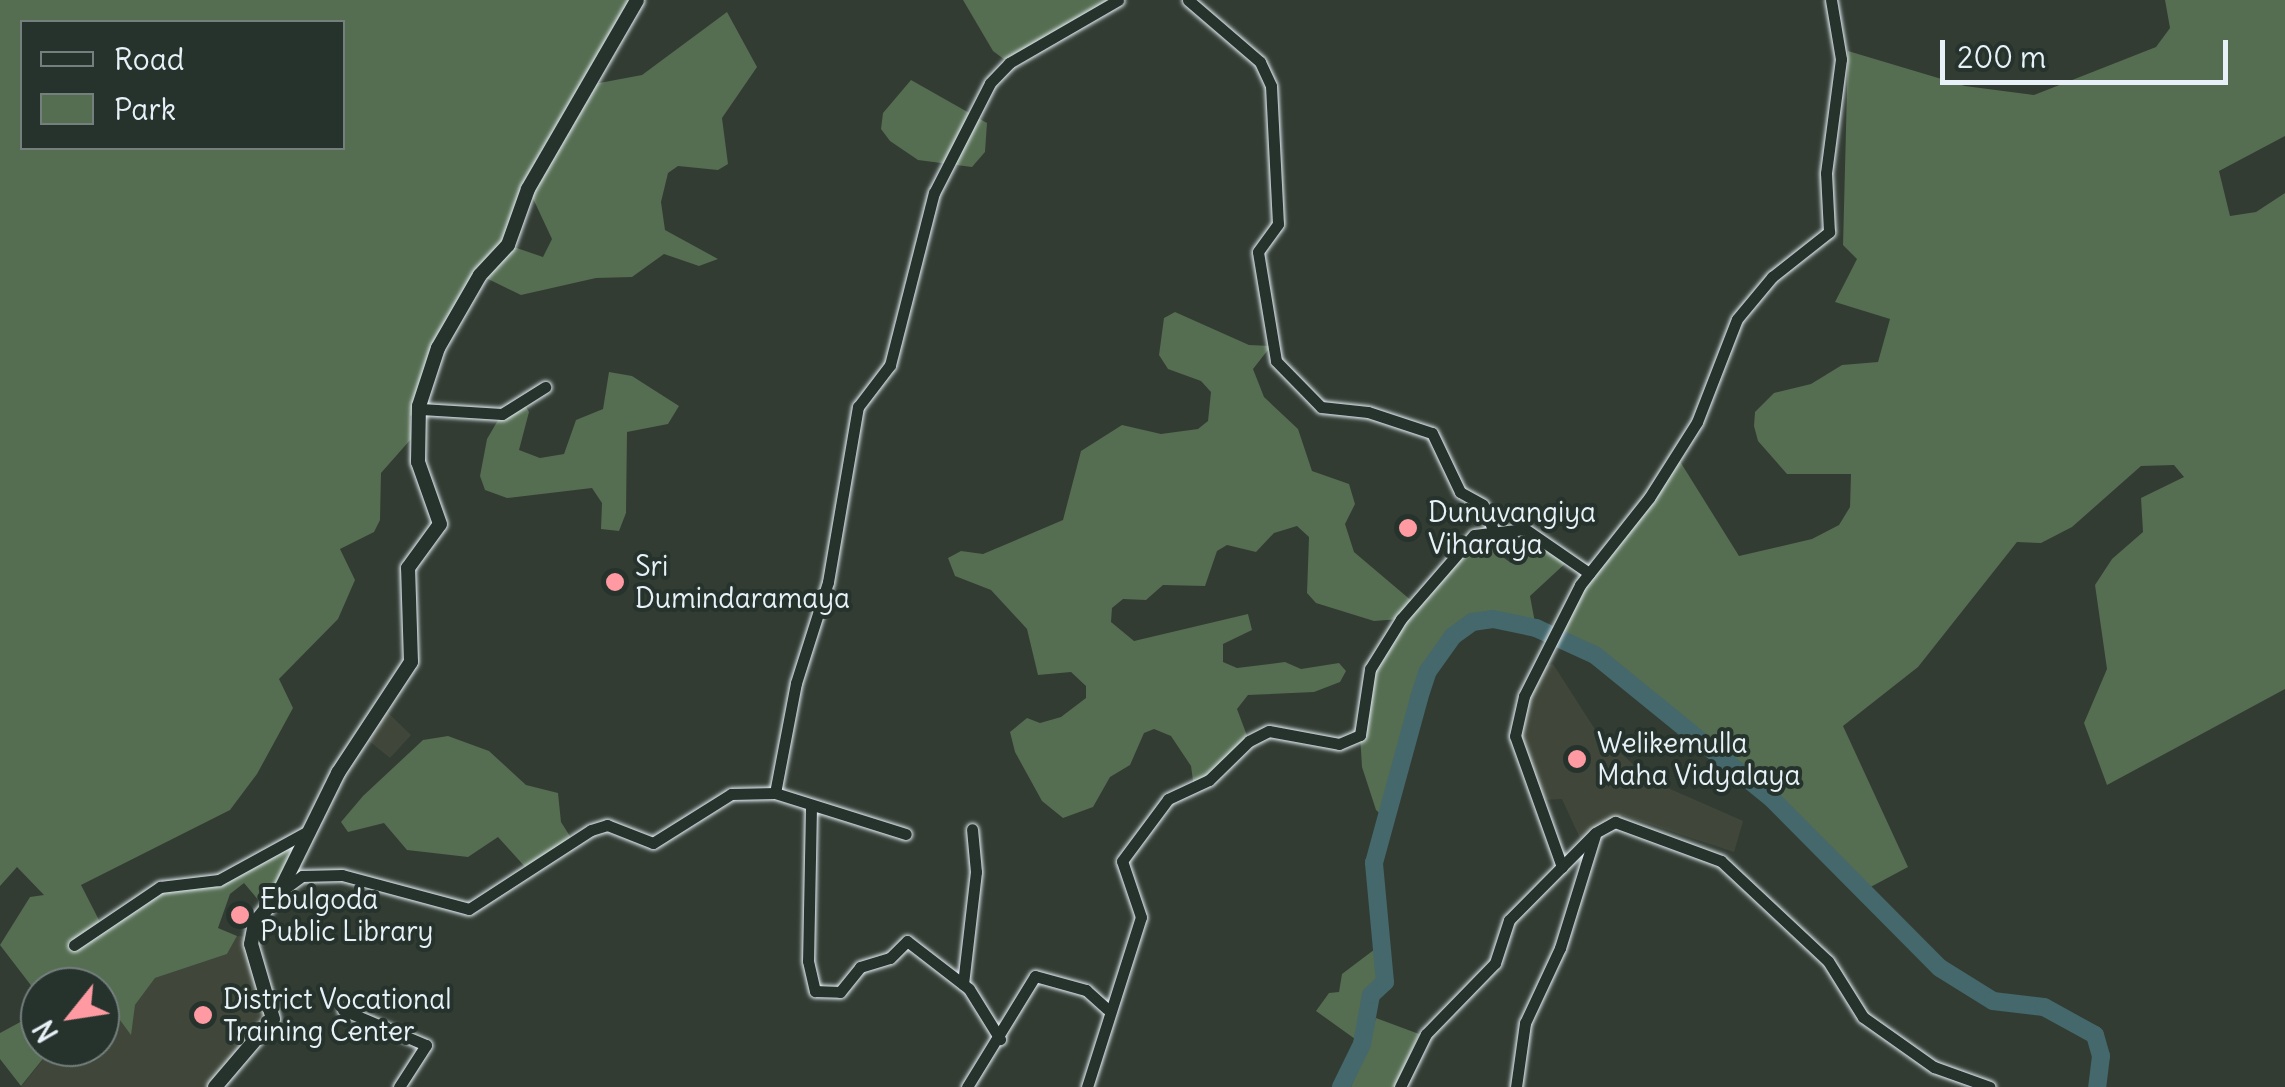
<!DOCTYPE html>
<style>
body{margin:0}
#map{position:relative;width:2285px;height:1087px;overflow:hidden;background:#323c33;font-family:Delius,sans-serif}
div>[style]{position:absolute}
.built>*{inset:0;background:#40473a}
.green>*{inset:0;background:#556d51}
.river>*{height:18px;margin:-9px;padding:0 9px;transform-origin:9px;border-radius:9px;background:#44686b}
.roads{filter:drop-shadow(0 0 2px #e8f1f8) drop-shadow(0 0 2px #e8f1f8)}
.minor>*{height:11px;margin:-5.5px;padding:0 5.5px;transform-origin:5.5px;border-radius:5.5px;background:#26332d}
.major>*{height:14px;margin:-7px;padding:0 7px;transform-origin:7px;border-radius:7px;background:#26332d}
.dots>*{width:28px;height:28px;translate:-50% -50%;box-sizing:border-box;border:5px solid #26332d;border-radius:50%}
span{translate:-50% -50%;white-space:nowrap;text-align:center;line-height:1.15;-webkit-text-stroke:8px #26332d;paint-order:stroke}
.poi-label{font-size:28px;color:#e8f1f8}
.left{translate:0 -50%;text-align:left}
.legend{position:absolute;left:20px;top:20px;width:325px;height:130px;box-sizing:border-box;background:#26332d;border:2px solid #747f7e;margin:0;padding:12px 18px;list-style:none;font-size:30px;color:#e8f1f8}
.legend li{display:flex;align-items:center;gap:20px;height:50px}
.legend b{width:50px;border:2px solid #747f7e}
.north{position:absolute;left:20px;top:967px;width:100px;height:100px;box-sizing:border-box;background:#26332d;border:2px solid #747f7e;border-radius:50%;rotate:240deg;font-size:28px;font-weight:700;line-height:40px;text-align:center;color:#e8f1f8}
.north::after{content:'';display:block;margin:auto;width:35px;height:45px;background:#ff9aa2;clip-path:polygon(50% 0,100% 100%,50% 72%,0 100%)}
.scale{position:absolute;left:1940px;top:40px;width:288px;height:45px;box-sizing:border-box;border:5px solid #e8f1f8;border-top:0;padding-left:12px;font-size:30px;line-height:35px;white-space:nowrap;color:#e8f1f8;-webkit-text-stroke:8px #26332d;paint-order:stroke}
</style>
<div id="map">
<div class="built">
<i style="clip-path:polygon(1553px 664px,1596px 731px,1652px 781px,1743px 821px,1734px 852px,1622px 815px,1581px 840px,1562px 799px,1541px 800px,1519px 730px,1540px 667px)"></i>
<i style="clip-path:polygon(384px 709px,411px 735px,390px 758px,363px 736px)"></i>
<i style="clip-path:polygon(237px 936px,251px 937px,273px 1010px,215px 1087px,21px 1087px,42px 1061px,42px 1047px,100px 1047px,100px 991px,108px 1009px,135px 1005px,155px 978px,227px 954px)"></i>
</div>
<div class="green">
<i style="clip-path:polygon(evenodd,0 0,637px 0,594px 84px,642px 75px,727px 12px,757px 67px,722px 118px,728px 164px,718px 170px,678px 166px,668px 173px,661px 202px,665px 230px,718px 259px,699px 266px,664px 254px,632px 277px,596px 278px,521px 295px,480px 275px,450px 320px,421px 409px,410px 416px,411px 439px,381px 473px,380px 520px,374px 532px,340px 549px,355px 580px,338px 619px,279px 679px,293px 708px,257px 774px,230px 810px,81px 885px,100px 922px,160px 887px,219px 880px,308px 831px,265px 908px,244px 883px,230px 894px,218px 928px,237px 936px,227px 954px,155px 978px,135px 1005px,131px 1035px,84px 971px,77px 968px,65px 987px,40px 987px,42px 1060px,21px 1086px,0 1059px,0 1033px,24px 1020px,34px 1006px,33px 988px,0 945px,30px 897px,44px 895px,17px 867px,0 886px,0 0,22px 22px,342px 22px,342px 148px,22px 148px,22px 22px,0 0,529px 190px,552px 239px,543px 257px,508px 245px,529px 190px)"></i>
<i style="clip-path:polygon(963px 0,1118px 0,1009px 63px,993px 51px)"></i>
<i style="clip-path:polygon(2165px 0,2285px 0,2285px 136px,2219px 171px,2230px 216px,2256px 212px,2285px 193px,2285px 689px,2107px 785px,2084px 723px,2107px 669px,2095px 585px,2112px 559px,2143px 532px,2141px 498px,2184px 477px,2174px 465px,2141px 466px,2072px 527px,2041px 543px,2017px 542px,1918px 667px,1843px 726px,1908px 867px,1863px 891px,1772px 799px,1596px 655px,1552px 635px,1676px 455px,1739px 556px,1812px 539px,1839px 525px,1850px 507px,1851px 474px,1787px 474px,1758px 441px,1754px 426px,1755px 412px,1774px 393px,1811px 384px,1842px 365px,1878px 362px,1890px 319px,1835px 302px,1857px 259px,1843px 245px,1848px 51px,1965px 86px,2034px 95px,2156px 47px,2170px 28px)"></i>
<i style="clip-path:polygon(911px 80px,987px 123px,985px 152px,972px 167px,918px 160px,890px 141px,881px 129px,883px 113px)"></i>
<i style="clip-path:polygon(1175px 312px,1249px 345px,1271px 346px,1253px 369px,1264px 397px,1298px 429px,1312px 471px,1349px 484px,1355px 504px,1345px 524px,1354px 552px,1413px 602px,1473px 535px,1511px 563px,1525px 529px,1570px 559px,1530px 596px,1536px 628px,1493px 619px,1472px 622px,1428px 671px,1386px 819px,1376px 810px,1362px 767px,1360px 735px,1370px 669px,1400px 619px,1374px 621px,1316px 603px,1307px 593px,1309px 537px,1297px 526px,1274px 533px,1256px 552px,1227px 545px,1217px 551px,1205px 586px,1163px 585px,1146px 600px,1123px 599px,1112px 608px,1111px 622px,1134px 641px,1248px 614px,1252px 630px,1223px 644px,1223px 662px,1237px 668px,1285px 662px,1301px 669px,1339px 663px,1346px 671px,1340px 682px,1314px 692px,1248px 695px,1237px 709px,1249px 741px,1194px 788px,1191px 766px,1171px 736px,1154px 729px,1144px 733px,1130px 765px,1110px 777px,1093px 807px,1063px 818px,1042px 801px,1015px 752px,1010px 732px,1027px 718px,1040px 723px,1061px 717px,1086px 698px,1086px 686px,1071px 672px,1038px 675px,1027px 629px,991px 590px,955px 576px,948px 558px,961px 551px,983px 554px,1063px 520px,1081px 451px,1122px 425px,1161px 434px,1198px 429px,1208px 421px,1211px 392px,1201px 381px,1168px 369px,1159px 355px,1164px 318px)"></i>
<i style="clip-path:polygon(609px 372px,632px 376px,679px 406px,668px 424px,627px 432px,626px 513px,619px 531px,601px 529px,602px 503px,592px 488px,507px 498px,485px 490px,480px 476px,487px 439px,508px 403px,523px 402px,529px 412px,519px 450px,540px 458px,564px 454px,576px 420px,603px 409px)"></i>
<i style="clip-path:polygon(448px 736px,489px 751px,526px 785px,558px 793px,561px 822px,573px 841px,526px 868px,498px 837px,468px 857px,407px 850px,384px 823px,348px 832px,341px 822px,363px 796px,423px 740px)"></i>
<i style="clip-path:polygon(1383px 943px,1385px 982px,1371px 995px,1362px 1044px,1316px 1011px,1329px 993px,1339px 992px,1342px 974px)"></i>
<i style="clip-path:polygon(1376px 1018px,1419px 1034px,1395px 1087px,1351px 1087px)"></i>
</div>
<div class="river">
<i style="left:1341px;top:1087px;width:48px;rotate:-64deg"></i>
<i style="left:1362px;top:1044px;width:50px;rotate:-79.6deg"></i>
<i style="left:1371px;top:995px;width:19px;rotate:-43deg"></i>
<i style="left:1385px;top:982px;width:120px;rotate:-95.3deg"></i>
<i style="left:1374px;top:863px;width:171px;rotate:-74.7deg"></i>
<i style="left:1419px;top:698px;width:28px;rotate:-72deg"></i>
<i style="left:1428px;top:671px;width:43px;rotate:-54.5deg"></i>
<i style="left:1453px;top:636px;width:24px;rotate:-36deg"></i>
<i style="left:1472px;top:622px;width:21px;rotate:-8deg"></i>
<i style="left:1493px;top:619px;width:44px;rotate:11.8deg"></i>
<i style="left:1536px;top:628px;width:65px;rotate:24.6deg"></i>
<i style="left:1595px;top:655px;width:228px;rotate:39.1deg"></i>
<i style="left:1772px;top:799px;width:238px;rotate:45.2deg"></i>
<i style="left:1940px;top:968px;width:62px;rotate:31.9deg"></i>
<i style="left:1993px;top:1001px;width:51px;rotate:6.7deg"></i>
<i style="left:2044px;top:1007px;width:58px;rotate:28.8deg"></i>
<i style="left:2095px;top:1035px;width:22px;rotate:74deg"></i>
<i style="left:2101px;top:1056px;width:31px;rotate:97deg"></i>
</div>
<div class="roads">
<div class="minor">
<i style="left:1188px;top:0;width:95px;rotate:40.7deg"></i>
<i style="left:1260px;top:62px;width:26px;rotate:65deg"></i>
<i style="left:1271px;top:86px;width:138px;rotate:87.1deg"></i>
<i style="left:1278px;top:224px;width:34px;rotate:126deg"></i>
<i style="left:1258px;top:252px;width:110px;rotate:80.6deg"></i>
<i style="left:1276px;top:361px;width:64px;rotate:45.6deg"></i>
<i style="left:1321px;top:407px;width:47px;rotate:6.1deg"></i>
<i style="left:1368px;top:412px;width:67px;rotate:18.2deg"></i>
<i style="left:1432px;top:433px;width:65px;rotate:64.6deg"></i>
<i style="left:1460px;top:492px;width:26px;rotate:29deg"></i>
<i style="left:1483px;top:505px;width:27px;rotate:68deg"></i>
<i style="left:421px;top:409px;width:81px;rotate:3.5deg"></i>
<i style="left:502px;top:414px;width:51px;rotate:-32.1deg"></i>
<i style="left:775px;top:793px;width:112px;rotate:-79.2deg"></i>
<i style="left:796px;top:683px;width:106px;rotate:-72.4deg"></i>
<i style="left:828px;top:582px;width:178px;rotate:-80.3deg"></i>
<i style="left:858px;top:407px;width:53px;rotate:-52.7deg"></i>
<i style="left:890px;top:365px;width:178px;rotate:-75.7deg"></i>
<i style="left:934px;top:193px;width:123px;rotate:-63deg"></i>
<i style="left:990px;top:83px;width:28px;rotate:-46deg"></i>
<i style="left:1009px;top:63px;width:126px;rotate:-30deg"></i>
<i style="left:811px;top:807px;width:154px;rotate:91.1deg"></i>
<i style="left:808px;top:961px;width:31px;rotate:77deg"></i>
<i style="left:815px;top:991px;width:25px;rotate:2deg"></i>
<i style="left:840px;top:992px;width:32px;rotate:-51deg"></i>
<i style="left:860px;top:967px;width:31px;rotate:-17deg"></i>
<i style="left:890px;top:958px;width:24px;rotate:-45deg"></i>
<i style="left:907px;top:941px;width:78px;rotate:37.7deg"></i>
<i style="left:969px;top:989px;width:59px;rotate:58.2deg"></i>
<i style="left:1562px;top:867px;width:139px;rotate:-109.7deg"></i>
<i style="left:1515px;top:736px;width:41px;rotate:-77.3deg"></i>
<i style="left:1524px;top:696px;width:124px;rotate:-63.2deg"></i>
<i style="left:1580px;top:585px;width:111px;rotate:-51.6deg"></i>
<i style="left:1649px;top:498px;width:90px;rotate:-57.7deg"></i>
<i style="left:1697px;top:422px;width:110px;rotate:-68.8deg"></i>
<i style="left:1737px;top:319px;width:55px;rotate:-50.2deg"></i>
<i style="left:1772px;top:277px;width:73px;rotate:-38.3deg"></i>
<i style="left:1829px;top:232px;width:59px;rotate:-92.9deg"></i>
<i style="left:1826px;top:173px;width:115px;rotate:-82.5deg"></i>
<i style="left:1841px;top:59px;width:60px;rotate:-99.6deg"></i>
<i style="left:280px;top:892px;width:27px;rotate:-36deg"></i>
<i style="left:302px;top:876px;width:40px;rotate:-1.4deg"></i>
<i style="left:342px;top:875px;width:131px;rotate:15deg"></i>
<i style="left:469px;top:909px;width:145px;rotate:-32.9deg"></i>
<i style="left:591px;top:830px;width:17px;rotate:-17deg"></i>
<i style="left:607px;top:825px;width:49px;rotate:21.4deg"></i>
<i style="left:653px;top:843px;width:92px;rotate:-32.1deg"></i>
<i style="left:731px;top:794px;width:44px;rotate:-1.3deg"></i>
<i style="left:775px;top:793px;width:137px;rotate:17.4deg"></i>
<i style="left:74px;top:945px;width:104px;rotate:-34deg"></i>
<i style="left:160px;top:887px;width:59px;rotate:-6.8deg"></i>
<i style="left:219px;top:880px;width:102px;rotate:-28.8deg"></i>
<i style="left:963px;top:984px;width:113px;rotate:-83.4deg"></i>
<i style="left:976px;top:872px;width:43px;rotate:-95.3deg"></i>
<i style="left:343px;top:1010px;width:90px;rotate:22.9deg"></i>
<i style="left:426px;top:1045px;width:50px;rotate:122.7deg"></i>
<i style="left:967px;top:1087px;width:130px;rotate:-58.5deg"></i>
<i style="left:1035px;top:976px;width:53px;rotate:15.4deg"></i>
<i style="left:1086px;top:990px;width:28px;rotate:42deg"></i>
<i style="left:1087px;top:1087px;width:178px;rotate:-72.4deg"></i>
<i style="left:1141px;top:917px;width:59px;rotate:-108.7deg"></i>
<i style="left:1122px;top:861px;width:77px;rotate:-53.4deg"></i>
<i style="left:1168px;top:799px;width:45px;rotate:-24.9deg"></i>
<i style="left:1209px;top:780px;width:56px;rotate:-44.3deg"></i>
<i style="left:1249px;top:741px;width:22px;rotate:-27deg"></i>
<i style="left:1269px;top:731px;width:71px;rotate:10.5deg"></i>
<i style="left:1339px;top:744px;width:23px;rotate:-23deg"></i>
<i style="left:1360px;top:735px;width:67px;rotate:-81.4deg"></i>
<i style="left:1370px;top:669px;width:59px;rotate:-58.2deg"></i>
<i style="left:1401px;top:619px;width:111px;rotate:-49deg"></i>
<i style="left:1474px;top:535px;width:51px;rotate:-6.7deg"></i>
<i style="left:1525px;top:529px;width:78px;rotate:34.5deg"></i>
<i style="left:1400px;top:1087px;width:59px;rotate:-63.9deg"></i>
<i style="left:1426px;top:1034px;width:99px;rotate:-45.8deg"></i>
<i style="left:1495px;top:963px;width:45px;rotate:-72deg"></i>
<i style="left:1509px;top:920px;width:122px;rotate:-45.3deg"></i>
<i style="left:1595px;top:833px;width:23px;rotate:-29deg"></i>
<i style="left:1615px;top:822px;width:113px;rotate:20.2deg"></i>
<i style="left:1721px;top:861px;width:146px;rotate:43.1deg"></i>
<i style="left:1828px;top:961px;width:66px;rotate:58deg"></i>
<i style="left:1863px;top:1017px;width:87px;rotate:35.2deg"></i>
<i style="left:1934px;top:1067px;width:59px;rotate:19.7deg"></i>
<i style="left:1516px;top:1087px;width:65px;rotate:-82deg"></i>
<i style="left:1525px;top:1023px;width:83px;rotate:-65deg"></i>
<i style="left:1560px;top:948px;width:118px;rotate:-72.8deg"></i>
</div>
<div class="major">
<i style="left:215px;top:1087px;width:89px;rotate:-49.5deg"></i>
<i style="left:273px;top:1019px;width:78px;rotate:-106.3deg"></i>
<i style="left:251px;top:944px;width:21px;rotate:-79deg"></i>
<i style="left:255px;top:923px;width:38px;rotate:-51deg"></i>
<i style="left:279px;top:893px;width:134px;rotate:-63.8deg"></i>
<i style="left:338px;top:773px;width:133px;rotate:-56.7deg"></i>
<i style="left:411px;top:662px;width:94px;rotate:-91.8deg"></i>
<i style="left:408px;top:568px;width:54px;rotate:-54deg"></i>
<i style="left:440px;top:524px;width:66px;rotate:-109.5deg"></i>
<i style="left:418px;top:462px;width:56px;rotate:-89deg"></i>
<i style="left:419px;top:406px;width:61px;rotate:-71.9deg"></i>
<i style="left:438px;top:348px;width:84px;rotate:-60.1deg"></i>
<i style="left:480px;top:275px;width:41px;rotate:-47deg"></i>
<i style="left:508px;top:245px;width:59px;rotate:-70.3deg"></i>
<i style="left:528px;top:189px;width:218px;rotate:-60deg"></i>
</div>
</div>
<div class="dots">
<i style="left:1408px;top:528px;background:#ff9aa2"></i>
<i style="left:615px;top:582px;background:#ff9aa2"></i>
<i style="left:1577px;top:759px;background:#ff9aa2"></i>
<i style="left:240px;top:915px;background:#ff9aa2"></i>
<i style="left:203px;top:1015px;background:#ff9aa2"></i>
</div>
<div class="poi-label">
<span class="left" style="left:1428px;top:528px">Dunuvangiya<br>Viharaya</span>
<span class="left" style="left:635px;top:582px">Sri<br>Dumindaramaya</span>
<span class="left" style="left:1597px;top:759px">Welikemulla<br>Maha Vidyalaya</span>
<span class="left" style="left:260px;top:915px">Ebulgoda<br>Public Library</span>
<span class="left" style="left:223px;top:1015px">District Vocational<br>Training Center</span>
</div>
<ul class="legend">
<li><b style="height:12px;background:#26332d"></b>Road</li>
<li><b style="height:28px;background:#556d51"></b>Park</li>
</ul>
<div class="north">N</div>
<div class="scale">200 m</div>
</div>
